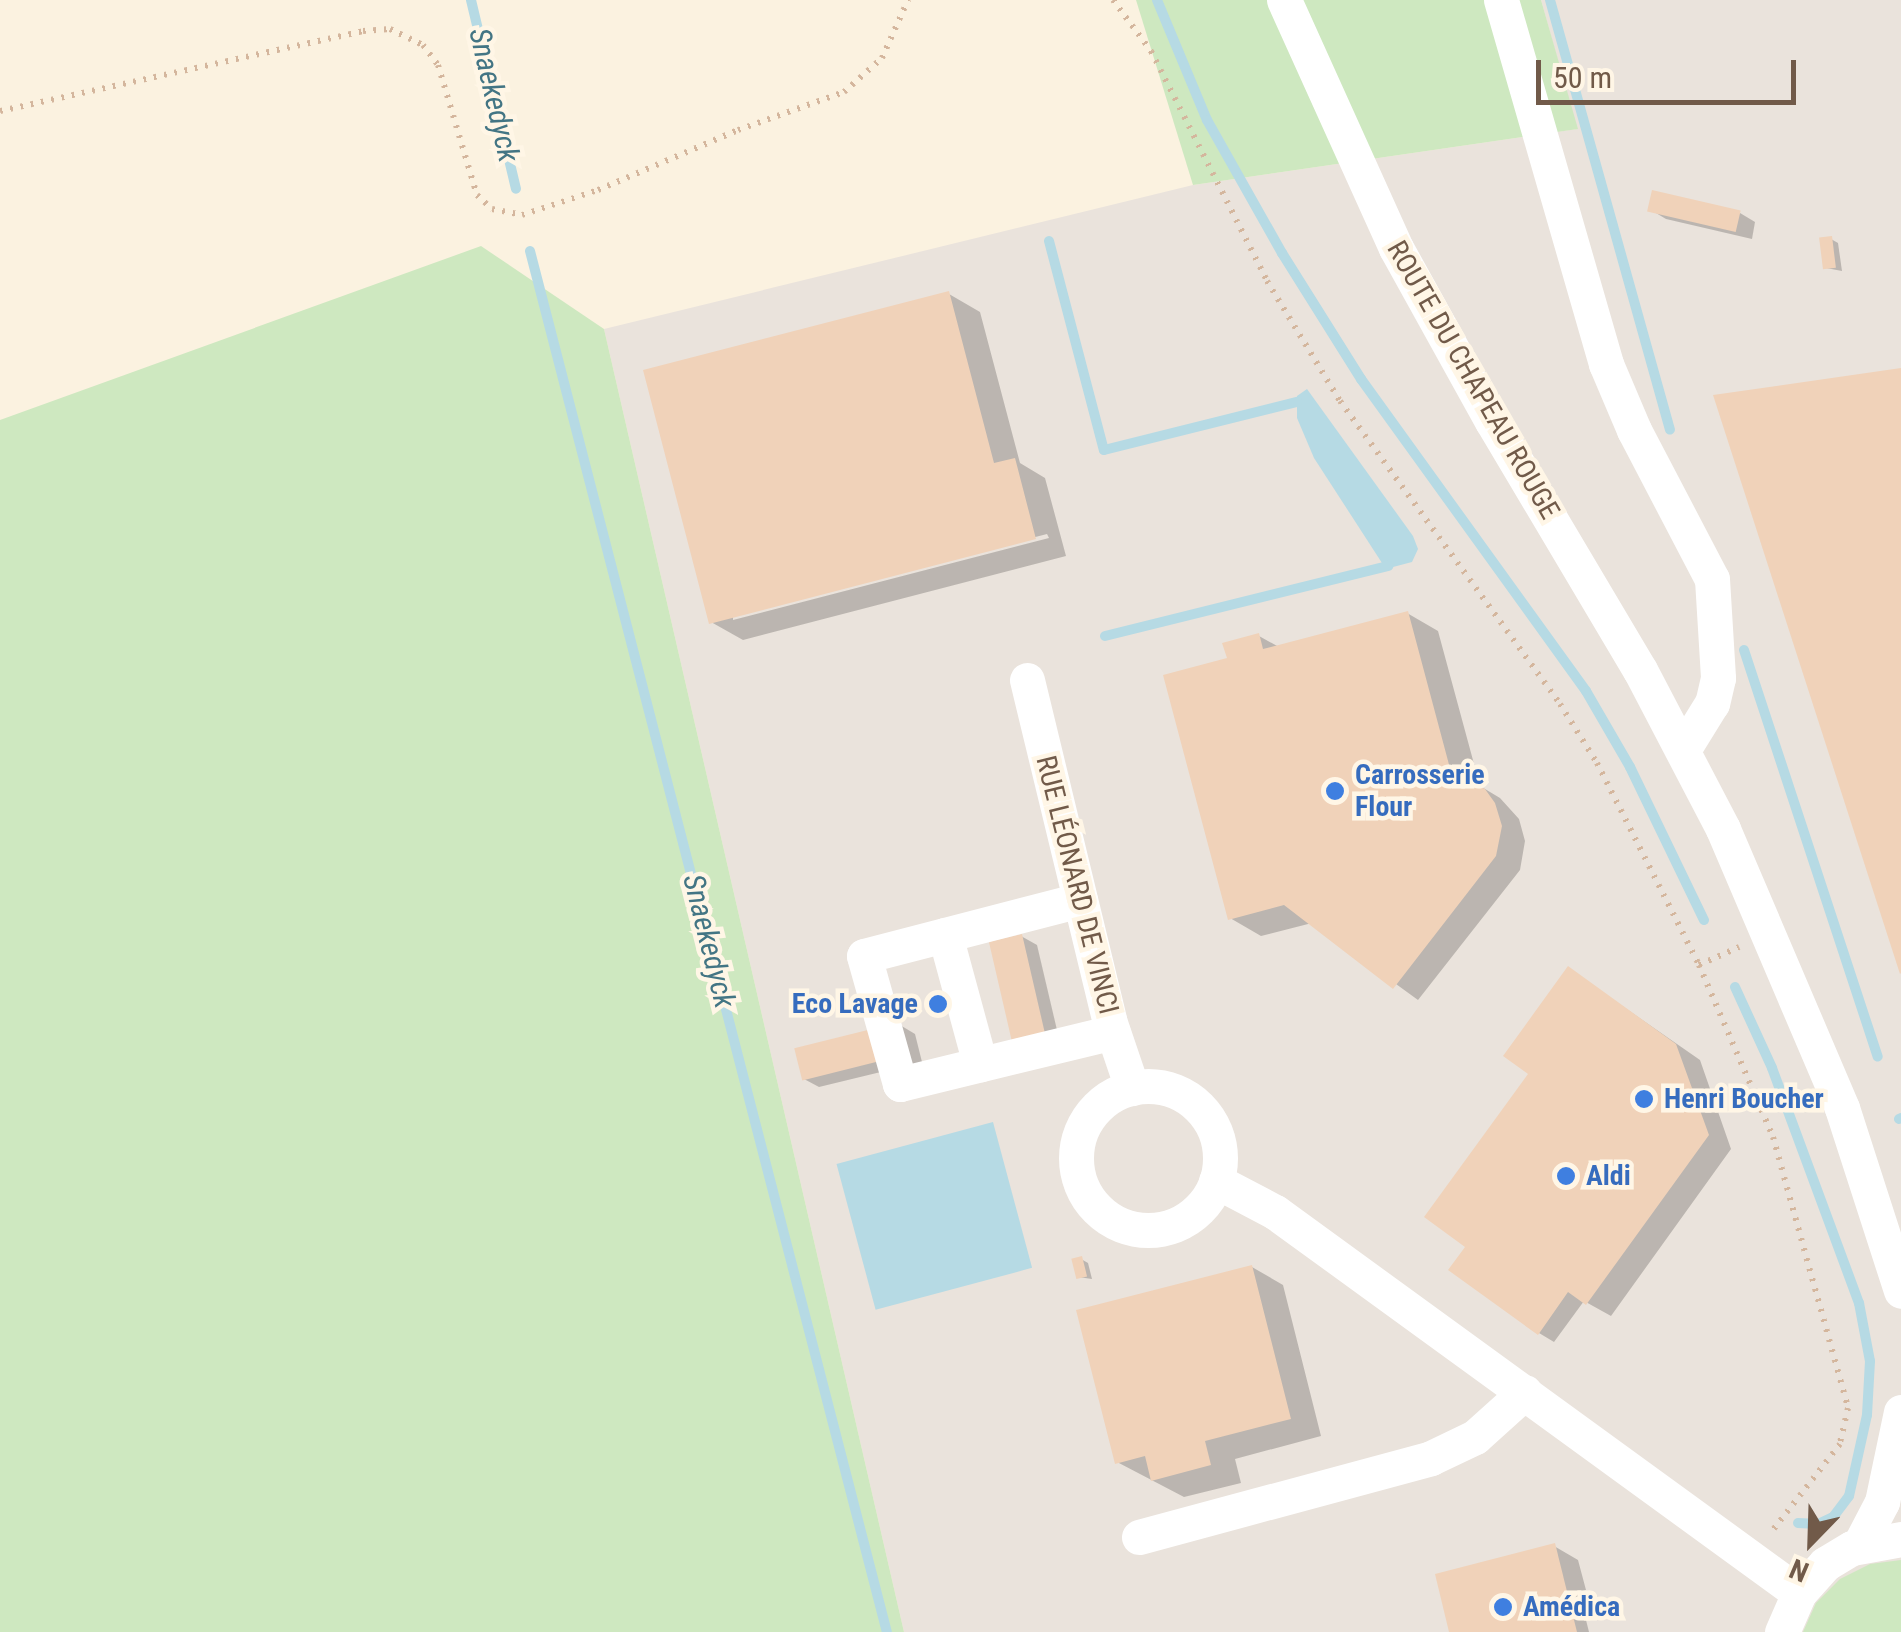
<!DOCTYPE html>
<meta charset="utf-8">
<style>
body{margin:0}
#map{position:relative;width:1901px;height:1632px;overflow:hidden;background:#fbf2e0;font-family:"Roboto Condensed",sans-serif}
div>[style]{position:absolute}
.industrial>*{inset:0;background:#eae3dc}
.green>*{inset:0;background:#cee8c0}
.water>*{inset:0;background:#b6dae4;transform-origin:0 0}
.shadow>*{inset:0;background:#0003}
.stream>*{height:10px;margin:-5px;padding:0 5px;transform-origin:5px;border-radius:5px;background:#b6dae4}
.building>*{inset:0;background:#f0d2b9;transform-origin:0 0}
.path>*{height:6px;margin-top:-3px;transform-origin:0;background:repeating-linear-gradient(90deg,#d4b69d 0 2.5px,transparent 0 10.5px)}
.minor>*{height:35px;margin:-17.5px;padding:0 17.5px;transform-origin:17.5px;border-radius:17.5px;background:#fff}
.minor>.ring{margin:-17.5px;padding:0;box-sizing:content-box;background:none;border:35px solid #fff;border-radius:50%}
.dots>*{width:28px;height:28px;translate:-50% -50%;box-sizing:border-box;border:5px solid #fff6e6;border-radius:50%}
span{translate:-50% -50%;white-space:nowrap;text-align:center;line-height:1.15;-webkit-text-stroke:9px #fff6e6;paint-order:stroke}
.street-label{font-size:28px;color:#715a49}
.shop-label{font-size:28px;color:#366cbe;font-weight:700}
.left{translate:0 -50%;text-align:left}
.right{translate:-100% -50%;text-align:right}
.water-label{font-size:30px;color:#437584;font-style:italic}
.north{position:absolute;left:1761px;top:1492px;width:100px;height:100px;-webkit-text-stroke:8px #fff6e6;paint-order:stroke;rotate:203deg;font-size:28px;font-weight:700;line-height:40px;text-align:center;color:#715a49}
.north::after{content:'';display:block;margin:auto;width:35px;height:45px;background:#715a49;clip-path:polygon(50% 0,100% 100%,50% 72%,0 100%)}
.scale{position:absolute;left:1536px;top:60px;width:260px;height:45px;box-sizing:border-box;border:5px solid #715a49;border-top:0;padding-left:12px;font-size:30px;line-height:35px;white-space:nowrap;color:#715a49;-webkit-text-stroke:8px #fff6e6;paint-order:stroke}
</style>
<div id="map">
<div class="industrial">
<i style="clip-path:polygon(1541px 0,1901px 0,1901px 1632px,904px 1632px,604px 329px,1193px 185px,1577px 129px)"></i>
</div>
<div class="green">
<i style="clip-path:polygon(1136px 0,1541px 0,1578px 129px,1193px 185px)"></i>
<i style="clip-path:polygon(481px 246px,604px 329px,904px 1632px,0 1632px,0 420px)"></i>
<i style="clip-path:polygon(1901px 1560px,1901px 1632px,1803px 1632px,1816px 1603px,1840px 1579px,1870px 1564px)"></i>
</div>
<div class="water">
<i style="clip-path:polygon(1307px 389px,1413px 536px,1418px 549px,1412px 562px,1393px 567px,1382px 563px,1314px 458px,1297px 418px,1297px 396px)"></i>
<i style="left:993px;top:1122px;width:151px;height:162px;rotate:75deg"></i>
</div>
<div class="shadow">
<i style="clip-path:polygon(1651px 210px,1740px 213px,1755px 222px,1752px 239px,1666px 219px)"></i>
<i style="clip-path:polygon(1831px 239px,1838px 243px,1842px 271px,1826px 268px)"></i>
<i style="clip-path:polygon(evenodd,949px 294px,980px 312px,1020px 463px,1045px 478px,1066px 556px,743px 640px,711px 622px,949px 294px,1047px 534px,1049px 538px,733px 620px,733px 615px,1047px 534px)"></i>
<i style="clip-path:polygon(1407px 613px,1438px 631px,1480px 786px,1500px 798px,1519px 819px,1525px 841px,1520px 870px,1418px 1000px,1312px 923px,1261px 936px,1230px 918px,1230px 660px,1259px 636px,1279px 647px)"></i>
<i style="clip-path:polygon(1021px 936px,1037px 945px,1061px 1047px,1032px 1054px)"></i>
<i style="clip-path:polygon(1569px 969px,1700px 1060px,1731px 1149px,1611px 1316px,1584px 1301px,1554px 1342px,1539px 1333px,1468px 1246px)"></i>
<i style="clip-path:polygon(900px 1025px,915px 1034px,922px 1062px,819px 1087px,804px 1079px)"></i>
<i style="clip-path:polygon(1081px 1259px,1088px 1263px,1092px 1279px,1078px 1277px)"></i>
<i style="clip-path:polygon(1252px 1267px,1283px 1285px,1321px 1436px,1235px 1459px,1241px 1483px,1184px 1497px,1117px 1462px)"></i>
<i style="clip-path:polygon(1554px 1546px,1578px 1560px,1586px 1590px,1579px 1592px,1589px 1632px,1452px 1632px)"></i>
</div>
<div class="stream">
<i style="left:471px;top:0;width:194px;rotate:76.6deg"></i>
<i style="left:1157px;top:0;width:130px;rotate:67.4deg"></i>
<i style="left:1207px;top:120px;width:153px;rotate:60.6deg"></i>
<i style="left:1282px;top:253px;width:149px;rotate:57.9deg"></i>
<i style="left:1361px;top:379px;width:385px;rotate:54.2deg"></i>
<i style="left:1586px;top:691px;width:88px;rotate:59.9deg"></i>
<i style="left:1630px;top:767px;width:170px;rotate:64.2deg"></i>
<i style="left:1550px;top:0;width:446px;rotate:74.4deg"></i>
<i style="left:1049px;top:241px;width:216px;rotate:75.3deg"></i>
<i style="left:1104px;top:450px;width:199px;rotate:-14deg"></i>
<i style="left:530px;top:251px;width:1426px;rotate:75.51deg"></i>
<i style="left:1105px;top:636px;width:292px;rotate:-13.9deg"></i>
<i style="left:1744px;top:650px;width:428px;rotate:71.8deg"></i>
<i style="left:1735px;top:987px;width:89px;rotate:65.4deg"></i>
<i style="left:1772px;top:1068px;width:251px;rotate:69.7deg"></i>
<i style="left:1859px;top:1303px;width:59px;rotate:79.3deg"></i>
<i style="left:1870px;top:1361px;width:54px;rotate:93.2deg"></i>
<i style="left:1867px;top:1415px;width:83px;rotate:102.5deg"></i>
<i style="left:1849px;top:1496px;width:26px;rotate:127deg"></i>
<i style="left:1833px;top:1517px;width:17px;rotate:155deg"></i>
<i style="left:1818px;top:1524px;width:20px;rotate:-177deg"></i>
<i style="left:1899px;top:1119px;width:2px;rotate:-27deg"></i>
</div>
<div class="building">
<i style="left:1652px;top:190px;width:91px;height:22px;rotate:13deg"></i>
<i style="left:1832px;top:236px;width:32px;height:13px;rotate:83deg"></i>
<i style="clip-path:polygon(949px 291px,994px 463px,1015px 458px,1036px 539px,709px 624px,643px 370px)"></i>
<i style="clip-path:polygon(1901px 368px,1901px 973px,1900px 974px,1713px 395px)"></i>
<i style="clip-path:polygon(1408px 611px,1451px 772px,1485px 789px,1495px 803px,1502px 826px,1496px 856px,1393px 989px,1284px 905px,1228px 920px,1163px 675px,1227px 658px,1222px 643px,1259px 633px,1263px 649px)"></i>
<i style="left:1022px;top:934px;width:108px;height:34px;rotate:77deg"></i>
<i style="clip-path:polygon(1568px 966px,1676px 1044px,1709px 1135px,1586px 1305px,1568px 1292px,1538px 1335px,1448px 1270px,1465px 1247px,1424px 1217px,1528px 1074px,1503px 1056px)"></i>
<i style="left:900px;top:1022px;width:33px;height:109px;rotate:76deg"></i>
<i style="left:1082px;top:1256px;width:21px;height:11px;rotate:76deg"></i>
<i style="clip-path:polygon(1252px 1265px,1291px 1419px,1205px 1441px,1211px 1465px,1151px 1481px,1145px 1456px,1115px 1464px,1076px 1310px)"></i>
<i style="clip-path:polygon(1555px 1543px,1577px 1632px,1449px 1632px,1435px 1574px)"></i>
</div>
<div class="path">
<i style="left:1113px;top:0;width:64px;rotate:53.3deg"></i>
<i style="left:1151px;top:51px;width:258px;rotate:63.2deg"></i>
<i style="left:1267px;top:281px;width:140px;rotate:58.7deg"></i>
<i style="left:1340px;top:401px;width:374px;rotate:54deg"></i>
<i style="left:1560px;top:704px;width:70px;rotate:57.9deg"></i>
<i style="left:1597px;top:763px;width:226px;rotate:63.2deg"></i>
<i style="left:1699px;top:965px;width:187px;rotate:66.7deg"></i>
<i style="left:1773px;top:1137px;width:281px;rotate:74.5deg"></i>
<i style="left:1848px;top:1408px;width:37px;rotate:103deg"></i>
<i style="left:1840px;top:1444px;width:110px;rotate:128deg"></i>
<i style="left:0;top:111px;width:372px;rotate:-12.4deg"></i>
<i style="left:363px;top:31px;width:27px;rotate:-4deg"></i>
<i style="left:390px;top:29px;width:37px;rotate:26deg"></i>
<i style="left:423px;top:45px;width:25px;rotate:53deg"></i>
<i style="left:438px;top:65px;width:136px;rotate:73.3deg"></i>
<i style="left:477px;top:195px;width:21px;rotate:43deg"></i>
<i style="left:492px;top:209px;width:31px;rotate:11deg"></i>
<i style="left:522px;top:215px;width:80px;rotate:-18.2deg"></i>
<i style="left:598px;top:190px;width:152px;rotate:-23.2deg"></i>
<i style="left:738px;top:130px;width:113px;rotate:-19.7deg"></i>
<i style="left:844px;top:92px;width:51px;rotate:-41.8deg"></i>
<i style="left:882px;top:58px;width:64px;rotate:-65.9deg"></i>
<i style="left:1699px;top:965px;width:44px;rotate:-24.2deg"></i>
</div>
<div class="minor">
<i style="left:1284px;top:0;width:272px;rotate:65.7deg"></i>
<i style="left:1396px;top:248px;width:198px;rotate:61deg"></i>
<i style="left:1492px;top:421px;width:290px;rotate:59.3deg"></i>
<i style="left:1640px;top:670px;width:179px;rotate:62.4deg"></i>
<i style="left:1723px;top:829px;width:303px;rotate:66.9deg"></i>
<i style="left:1842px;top:1108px;width:192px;rotate:72.1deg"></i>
<i style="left:1501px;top:0;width:379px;rotate:73.9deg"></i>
<i style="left:1606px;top:364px;width:72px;rotate:67deg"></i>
<i style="left:1634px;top:430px;width:168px;rotate:62.4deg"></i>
<i style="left:1712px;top:579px;width:99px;rotate:86.5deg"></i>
<i style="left:1718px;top:678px;width:26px;rotate:103deg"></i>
<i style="left:1712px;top:703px;width:55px;rotate:121.7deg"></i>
<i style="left:1027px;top:680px;width:350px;rotate:76.4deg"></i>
<i style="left:1109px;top:1020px;width:72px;rotate:71.3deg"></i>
<i style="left:1080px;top:900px;width:223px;rotate:165.5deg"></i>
<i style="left:864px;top:956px;width:133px;rotate:74.3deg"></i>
<i style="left:900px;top:1084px;width:219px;rotate:-13.7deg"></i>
<i style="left:945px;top:935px;width:134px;rotate:74.8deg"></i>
<i class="ring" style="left:1076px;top:1086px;width:109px;height:109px"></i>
<i style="left:1216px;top:1181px;width:67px;rotate:27.7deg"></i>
<i style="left:1275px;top:1212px;width:648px;rotate:36.02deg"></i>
<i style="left:1139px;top:1537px;width:302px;rotate:-15.1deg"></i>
<i style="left:1431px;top:1458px;width:49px;rotate:-25.5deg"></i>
<i style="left:1475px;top:1437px;width:67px;rotate:-42deg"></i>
<i style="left:1859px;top:1546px;width:50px;rotate:-62.4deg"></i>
<i style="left:1882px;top:1502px;width:92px;rotate:-78.1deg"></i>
<i style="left:1782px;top:1632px;width:43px;rotate:-66.4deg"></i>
<i style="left:1799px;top:1593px;width:39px;rotate:-48deg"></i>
<i style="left:1825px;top:1564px;width:31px;rotate:-31deg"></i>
<i style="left:1852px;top:1548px;width:50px;rotate:-10.4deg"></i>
</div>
<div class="dots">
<i style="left:1335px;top:791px;background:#3f7fe0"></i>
<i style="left:938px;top:1004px;background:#3f7fe0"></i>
<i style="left:1644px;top:1099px;background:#3f7fe0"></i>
<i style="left:1566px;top:1176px;background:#3f7fe0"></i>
<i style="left:1503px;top:1607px;background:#3f7fe0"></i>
</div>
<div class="street-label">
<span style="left:1473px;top:380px;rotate:60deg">ROUTE DU CHAPEAU ROUGE</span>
<span style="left:1077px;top:885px;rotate:76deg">RUE LÉONARD DE VINCI</span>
</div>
<div class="shop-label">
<span class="left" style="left:1355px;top:791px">Carrosserie<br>Flour</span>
<span class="right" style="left:918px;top:1004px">Eco Lavage</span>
<span class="left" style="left:1664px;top:1099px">Henri Boucher</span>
<span class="left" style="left:1586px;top:1176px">Aldi</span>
<span class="left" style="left:1523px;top:1607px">Amédica</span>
</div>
<div class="water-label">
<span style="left:494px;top:95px;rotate:77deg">Snaekedyck</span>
<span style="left:709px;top:941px;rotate:76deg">Snaekedyck</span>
</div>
<div class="north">N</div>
<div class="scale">50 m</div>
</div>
